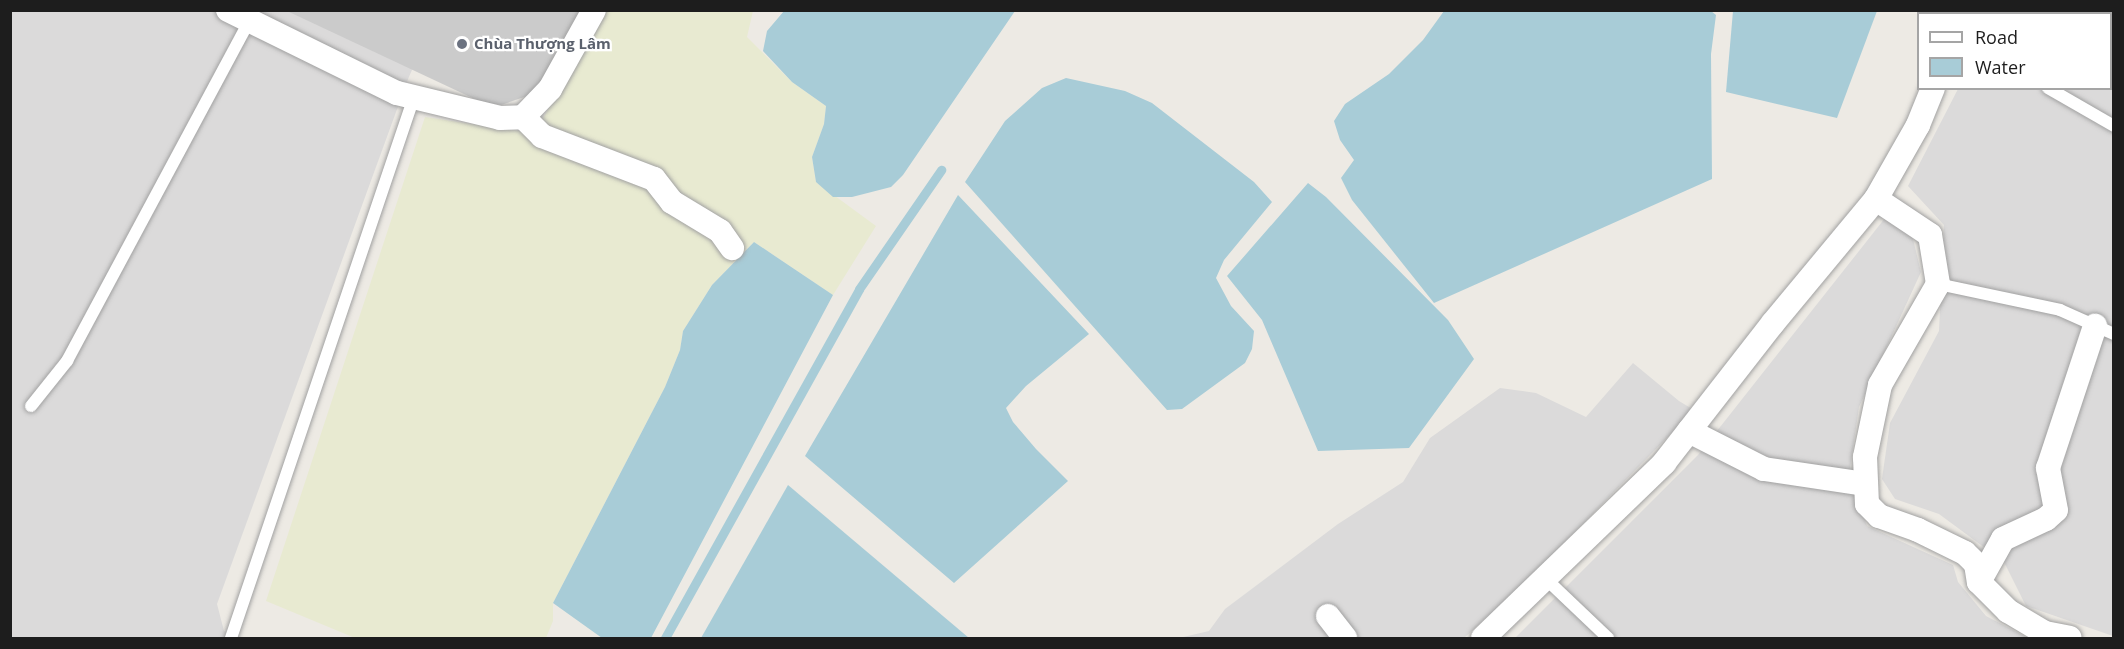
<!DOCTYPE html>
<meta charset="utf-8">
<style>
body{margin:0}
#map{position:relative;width:2124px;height:649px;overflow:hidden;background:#edeae4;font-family:"Open Sans",sans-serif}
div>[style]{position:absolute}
.residential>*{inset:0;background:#dbdada}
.religious>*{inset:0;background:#cbcbcb}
.farmland>*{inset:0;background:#e8ead1}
.water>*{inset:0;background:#a8ccd7}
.stream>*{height:9px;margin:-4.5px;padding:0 4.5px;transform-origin:4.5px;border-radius:4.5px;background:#a8ccd7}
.roads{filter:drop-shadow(0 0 2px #a1a1a1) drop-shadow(0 0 2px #a1a1a1)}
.lane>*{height:12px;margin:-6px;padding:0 6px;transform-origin:6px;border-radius:6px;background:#fff}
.street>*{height:24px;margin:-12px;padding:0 12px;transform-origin:12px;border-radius:12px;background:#fff}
.dots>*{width:16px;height:16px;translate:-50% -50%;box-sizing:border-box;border:3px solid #fff;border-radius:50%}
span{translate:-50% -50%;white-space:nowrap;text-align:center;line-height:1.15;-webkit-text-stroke:4.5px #fff;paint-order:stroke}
.worship-label{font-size:15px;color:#5b616d;font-weight:700}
.left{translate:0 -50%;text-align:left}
.frame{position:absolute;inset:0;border:12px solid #1d1d1d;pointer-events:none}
.legend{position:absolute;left:1917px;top:12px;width:195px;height:78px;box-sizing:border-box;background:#fff;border:2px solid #a5a5a5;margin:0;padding:8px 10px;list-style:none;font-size:18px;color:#1d1d1d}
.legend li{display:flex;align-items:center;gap:12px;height:30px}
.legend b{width:30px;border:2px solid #a5a5a5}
</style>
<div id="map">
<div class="residential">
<i style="clip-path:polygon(10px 11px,438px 11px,408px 79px,217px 604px,224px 631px,240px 638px,11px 638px)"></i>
<i style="clip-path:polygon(1999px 11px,2113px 11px,2113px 636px,2026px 606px,2004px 562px,1939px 514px,1895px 499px,1882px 479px,1890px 423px,1939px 331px,1944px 225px,1908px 186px,1958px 89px,2110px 88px,2110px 14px,1997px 13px)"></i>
<i style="clip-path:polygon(1885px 218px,1912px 235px,1921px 272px,1859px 407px,1849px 475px,1867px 526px,1953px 565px,1958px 582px,1986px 616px,2028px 638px,1515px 638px,1698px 455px)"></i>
<i style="clip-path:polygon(1633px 363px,1679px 401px,1694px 410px,1525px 583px,1464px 638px,1179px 638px,1209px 631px,1225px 609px,1338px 524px,1403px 482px,1430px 438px,1500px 388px,1536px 393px,1586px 417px)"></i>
</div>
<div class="religious">
<i style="clip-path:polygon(287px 11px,584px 11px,546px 78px,530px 95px,501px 105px,481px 102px)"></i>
</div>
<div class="farmland">
<i style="clip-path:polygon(607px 11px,753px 11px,747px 37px,792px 82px,826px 106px,824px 124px,812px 157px,816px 182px,876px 226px,833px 295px,754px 242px,712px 285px,683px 331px,680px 350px,665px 387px,553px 603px,553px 621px,546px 638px,355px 638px,266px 601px,425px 117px,534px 133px)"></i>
</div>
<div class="water">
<i style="clip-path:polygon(784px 11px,784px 10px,1015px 11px,903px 175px,891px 187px,852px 197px,833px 197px,816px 182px,812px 157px,824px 124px,826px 106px,792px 82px,763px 51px,767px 31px)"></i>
<i style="clip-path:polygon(1711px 11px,1716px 15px,1711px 54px,1712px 179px,1434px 303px,1352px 200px,1341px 178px,1354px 160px,1340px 140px,1334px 121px,1345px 104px,1389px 74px,1423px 40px,1444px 11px)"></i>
<i style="clip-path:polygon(1733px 11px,1877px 11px,1837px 118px,1726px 92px)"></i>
<i style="clip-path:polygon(1066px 78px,1125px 91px,1152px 103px,1254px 182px,1272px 202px,1224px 260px,1216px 278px,1231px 306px,1254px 331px,1252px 349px,1245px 363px,1182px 409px,1167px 410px,965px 182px,1005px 121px,1042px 88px)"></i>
<i style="clip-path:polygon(1308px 183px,1326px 197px,1448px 320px,1474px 359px,1409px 448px,1318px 451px,1262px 320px,1227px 276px)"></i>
<i style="clip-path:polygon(958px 195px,1089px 334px,1026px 386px,1006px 408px,1013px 422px,1036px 449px,1068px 481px,954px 583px,805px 456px)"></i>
<i style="clip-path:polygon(754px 242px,833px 295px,651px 638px,602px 638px,553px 603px,665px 387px,680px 350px,683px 331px,712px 285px)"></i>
<i style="clip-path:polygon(788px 485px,969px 638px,701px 638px)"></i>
</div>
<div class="stream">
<i style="left:665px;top:638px;width:399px;rotate:-60.9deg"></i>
<i style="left:859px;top:289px;width:145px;rotate:-55.4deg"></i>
</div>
<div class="roads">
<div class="lane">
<i style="left:2048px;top:88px;width:76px;rotate:29.9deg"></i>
<i style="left:1938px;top:284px;width:125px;rotate:12deg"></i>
<i style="left:2060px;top:310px;width:59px;rotate:24deg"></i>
<i style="left:31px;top:406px;width:58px;rotate:-51.3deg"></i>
<i style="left:67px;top:361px;width:386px;rotate:-61.8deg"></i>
<i style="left:1546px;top:579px;width:86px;rotate:43.6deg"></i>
<i style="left:231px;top:638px;width:571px;rotate:-71.31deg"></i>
</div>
<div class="street">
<i style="left:228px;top:10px;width:188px;rotate:26.2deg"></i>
<i style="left:397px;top:93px;width:106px;rotate:13.6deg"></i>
<i style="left:500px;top:118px;width:23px;rotate:-2deg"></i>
<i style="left:523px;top:117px;width:39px;rotate:-46deg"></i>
<i style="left:550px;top:89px;width:90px;rotate:-60.9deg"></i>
<i style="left:1965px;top:14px;width:4px;rotate:-76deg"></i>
<i style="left:523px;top:117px;width:27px;rotate:45deg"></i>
<i style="left:542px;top:136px;width:120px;rotate:21deg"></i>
<i style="left:654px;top:179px;width:29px;rotate:52deg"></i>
<i style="left:672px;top:202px;width:56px;rotate:31.1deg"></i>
<i style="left:720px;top:231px;width:21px;rotate:55deg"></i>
<i style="left:1876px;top:199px;width:65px;rotate:33.7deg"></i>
<i style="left:1930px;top:235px;width:50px;rotate:80.7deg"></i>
<i style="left:1938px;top:284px;width:116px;rotate:119.9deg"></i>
<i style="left:1880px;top:385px;width:74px;rotate:101.8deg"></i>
<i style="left:1865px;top:457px;width:47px;rotate:87.6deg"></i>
<i style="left:1867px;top:504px;width:17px;rotate:45deg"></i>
<i style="left:1879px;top:516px;width:41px;rotate:19.7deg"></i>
<i style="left:1918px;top:530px;width:52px;rotate:26.1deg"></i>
<i style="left:1965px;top:553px;width:16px;rotate:45deg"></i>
<i style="left:1976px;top:564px;width:18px;rotate:81deg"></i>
<i style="left:1979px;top:582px;width:41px;rotate:45deg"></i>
<i style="left:2008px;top:611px;width:43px;rotate:30.7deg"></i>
<i style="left:2045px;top:633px;width:25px;rotate:11deg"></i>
<i style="left:1689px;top:431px;width:84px;rotate:26.9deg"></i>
<i style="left:1764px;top:469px;width:103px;rotate:8.4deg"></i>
<i style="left:1979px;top:582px;width:49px;rotate:-60.8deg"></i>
<i style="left:2003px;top:539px;width:47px;rotate:-24.9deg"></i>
<i style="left:2046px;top:519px;width:13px;rotate:-42deg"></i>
<i style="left:2056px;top:510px;width:43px;rotate:-100.8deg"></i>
<i style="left:2048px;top:468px;width:150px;rotate:-71.7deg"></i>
<i style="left:1328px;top:616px;width:28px;rotate:52deg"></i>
<i style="left:1483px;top:638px;width:252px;rotate:-44deg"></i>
<i style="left:1664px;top:463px;width:177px;rotate:-52.1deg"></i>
<i style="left:1773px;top:323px;width:161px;rotate:-50.3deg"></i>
<i style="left:1876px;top:199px;width:85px;rotate:-60.4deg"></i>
<i style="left:1918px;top:125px;width:40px;rotate:-68deg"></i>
</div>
</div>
<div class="dots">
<i style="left:462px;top:44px;background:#6b7280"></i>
</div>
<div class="worship-label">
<span class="left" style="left:474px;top:44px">Chùa Thượng Lâm</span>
</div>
<div class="frame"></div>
<ul class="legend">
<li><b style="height:8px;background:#fff"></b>Road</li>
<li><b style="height:16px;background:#a8ccd7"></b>Water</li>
</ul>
</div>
